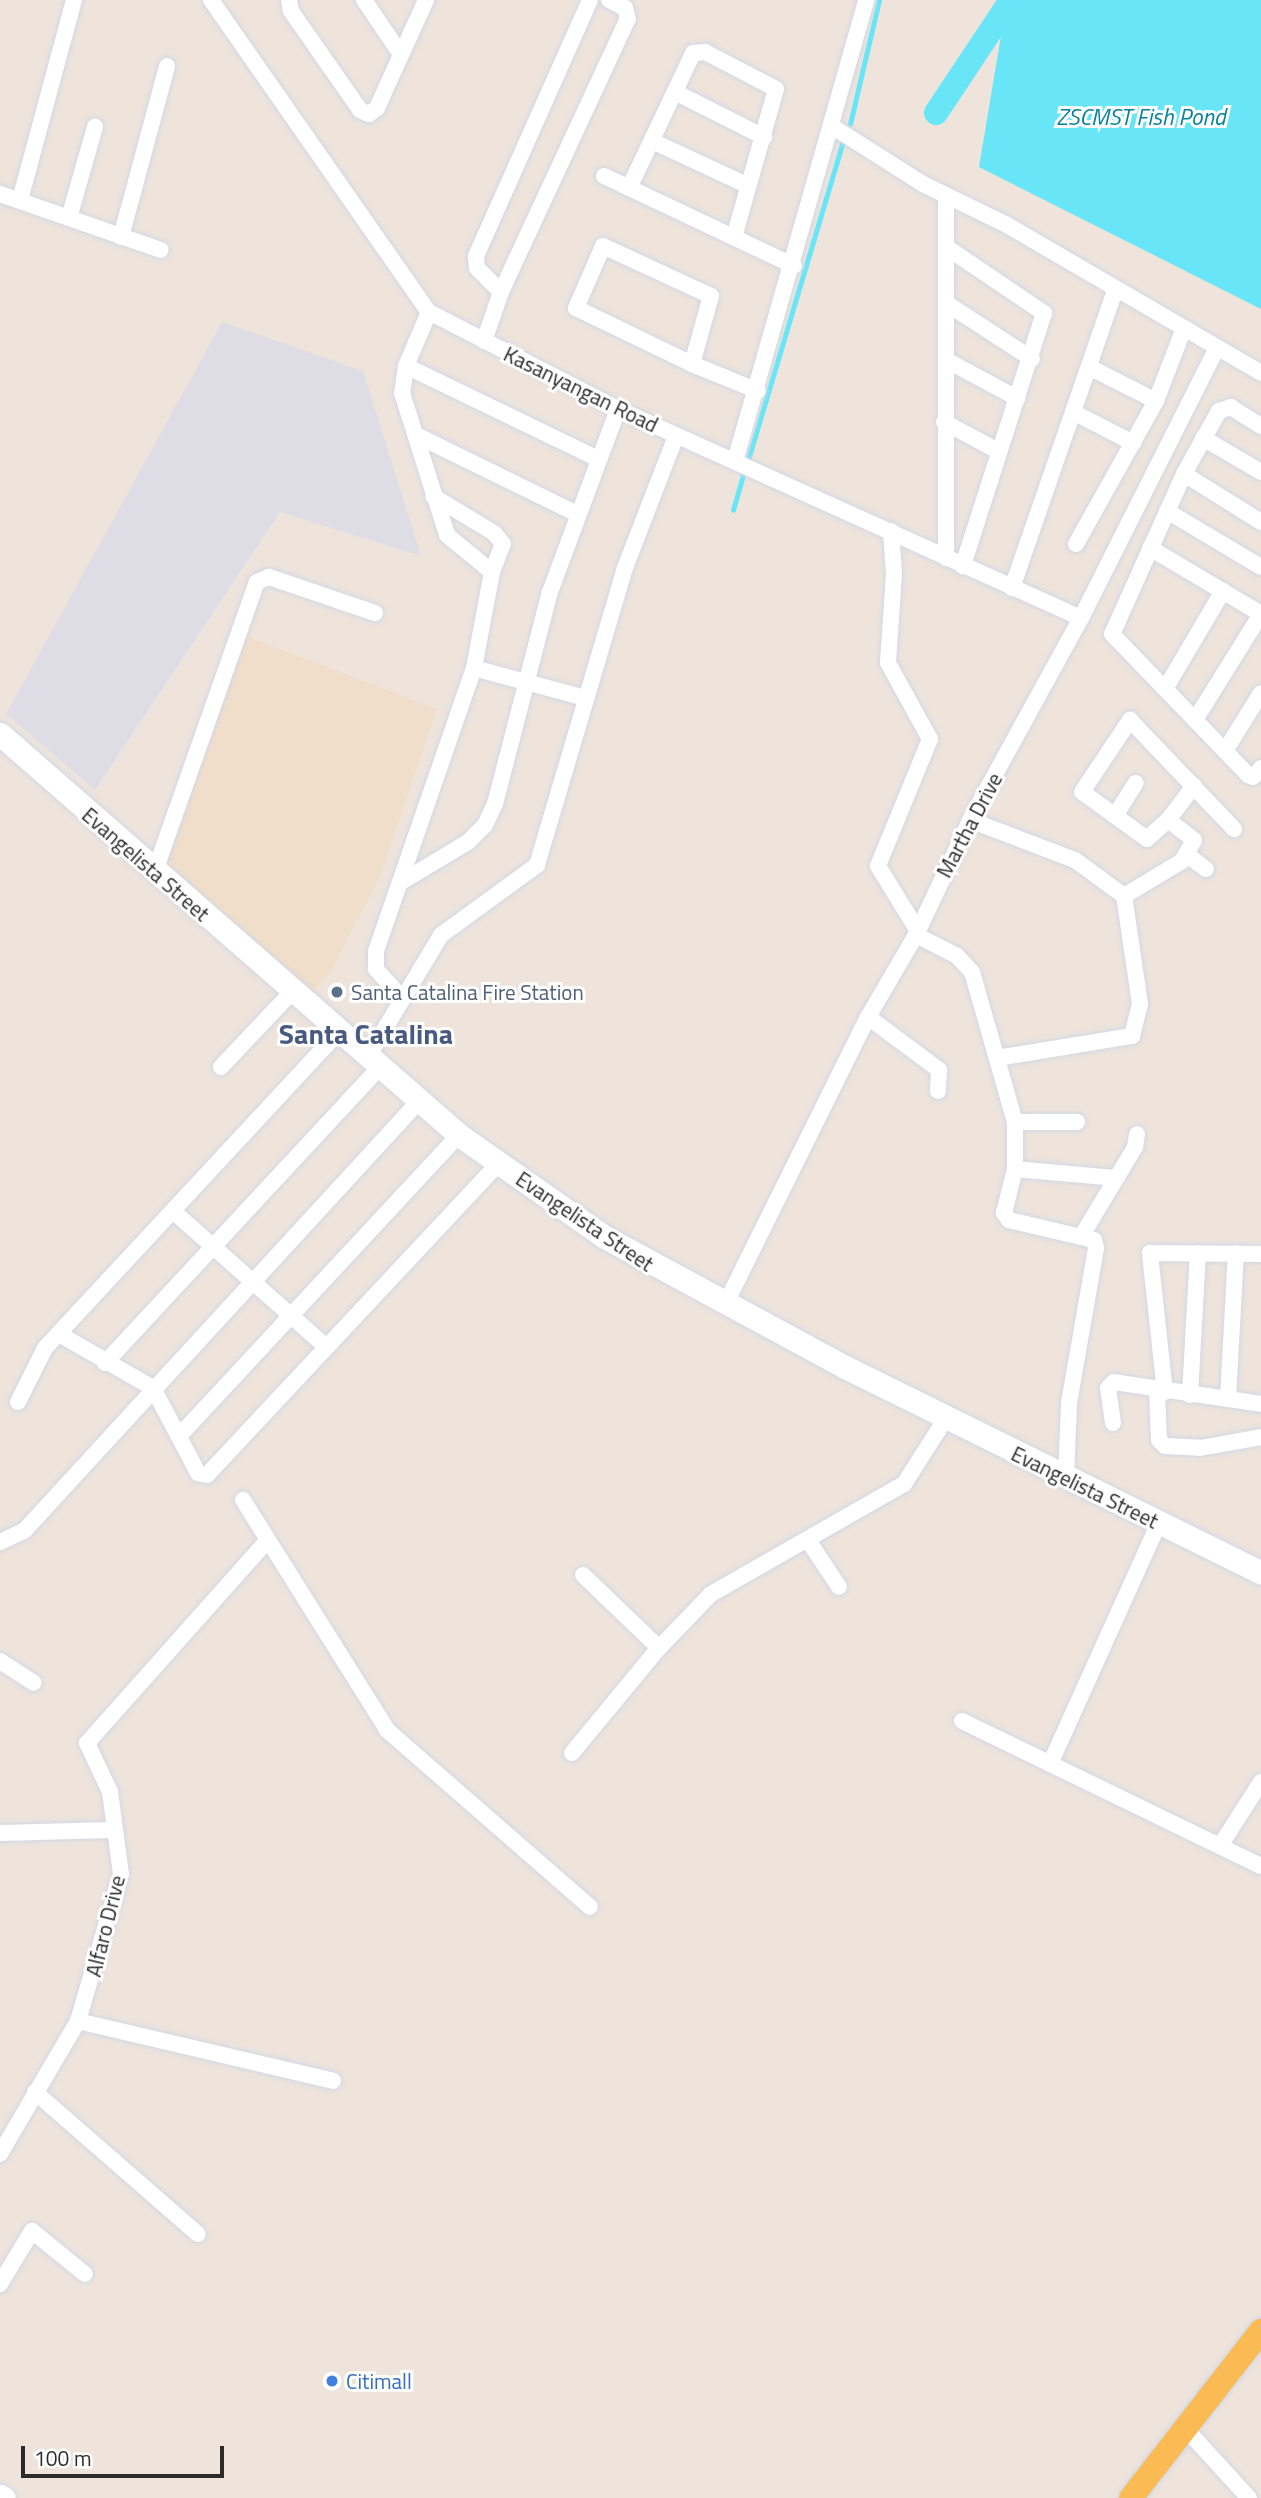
<!DOCTYPE html>
<style>
body{margin:0}
#map{position:relative;width:1261px;height:2498px;overflow:hidden;background:#eee4dc;font-family:"Titillium Web",sans-serif}
div>[style]{position:absolute}
.industrial>*{inset:0;background:#dedde6}
.education>*{inset:0;background:#f1deca}
.water>*{inset:0;background:#68e6f7}
.stream>*{height:4.5px;margin:-2.25px;padding:0 2.25px;transform-origin:2.25px;border-radius:2.25px;background:#68e6f7}
.river>*{height:24px;margin:-12px;padding:0 12px;transform-origin:12px;border-radius:12px;background:#68e6f7}
.roads{filter:drop-shadow(0 0 2px #d1d8e5) drop-shadow(0 0 2px #d1d8e5)}
.street>*{height:16px;margin:-8px;padding:0 8px;transform-origin:8px;border-radius:8px;background:#fff}
.secondary>*{height:23px;margin:-11.5px;padding:0 11.5px;transform-origin:11.5px;border-radius:11.5px;background:#fff}
.primary>*{height:24px;margin:-12px;padding:0 12px;transform-origin:12px;border-radius:12px;background:#fbbb54}
.dots>*{width:19px;height:19px;translate:-50% -50%;box-sizing:border-box;border:4px solid #fff;border-radius:50%}
span{translate:-50% -50%;white-space:nowrap;text-align:center;line-height:1.15;-webkit-text-stroke:6px #fff;paint-order:stroke}
.street-label{font-size:21px;color:#2b2b2b}
.service-label{font-size:21px;color:#4e5e75}
.left{translate:0 -50%;text-align:left}
.shop-label{font-size:21px;color:#366cbe}
.water-label{font-size:23px;color:#05809f;font-style:italic}
.district-label{font-size:28px;color:#485a7f;font-weight:700}
.scale{position:absolute;left:21px;top:2446px;width:203px;height:32px;box-sizing:border-box;border:4px solid #2b2b2b;border-top:0;padding-left:9px;font-size:21px;line-height:24px;white-space:nowrap;color:#2b2b2b;-webkit-text-stroke:5px #fff;paint-order:stroke}
</style>
<div id="map">
<div class="industrial">
<i style="clip-path:polygon(222px 322px,363px 371px,421px 556px,280px 512px,95px 790px,6px 714px)"></i>
</div>
<div class="education">
<i style="clip-path:polygon(246px 636px,437px 709px,381px 874px,330px 973px,310px 995px,165px 865px)"></i>
</div>
<div class="water">
<i style="clip-path:polygon(1007px 0,1261px 0,1261px 309px,979px 167px)"></i>
</div>
<div class="stream">
<i style="left:850px;top:124px;width:127px;rotate:-76.8deg"></i>
<i style="left:748px;top:460px;width:333px;rotate:-73.4deg"></i>
<i style="left:733px;top:510px;width:35px;rotate:-74deg"></i>
</div>
<div class="river">
<i style="left:936px;top:113px;width:136px;rotate:-56.4deg"></i>
</div>
<div class="roads">
<div class="street">
<i style="left:211px;top:0;width:381px;rotate:55.1deg"></i>
<i style="left:429px;top:312px;width:212px;rotate:27.2deg"></i>
<i style="left:618px;top:409px;width:508px;rotate:24.29deg"></i>
<i style="left:289px;top:0;width:11px;rotate:80deg"></i>
<i style="left:291px;top:11px;width:121px;rotate:55.1deg"></i>
<i style="left:360px;top:110px;width:10px;rotate:24deg"></i>
<i style="left:369px;top:114px;width:10px;rotate:-37deg"></i>
<i style="left:377px;top:108px;width:119px;rotate:-65.6deg"></i>
<i style="left:364px;top:0;width:64px;rotate:55.8deg"></i>
<i style="left:675px;top:92px;width:100px;rotate:26.8deg"></i>
<i style="left:833px;top:127px;width:107px;rotate:32.3deg"></i>
<i style="left:923px;top:184px;width:93px;rotate:26deg"></i>
<i style="left:1007px;top:225px;width:294px;rotate:30.2deg"></i>
<i style="left:652px;top:141px;width:105px;rotate:24.9deg"></i>
<i style="left:604px;top:176px;width:210px;rotate:25.3deg"></i>
<i style="left:629px;top:188px;width:149px;rotate:-64.6deg"></i>
<i style="left:693px;top:53px;width:12px;rotate:-5deg"></i>
<i style="left:705px;top:52px;width:80px;rotate:27.5deg"></i>
<i style="left:776px;top:89px;width:154px;rotate:105.8deg"></i>
<i style="left:0;top:194px;width:170px;rotate:19.2deg"></i>
<i style="left:946px;top:196px;width:362px;rotate:90deg"></i>
<i style="left:20px;top:200px;width:207px;rotate:-74.9deg"></i>
<i style="left:69px;top:218px;width:95px;rotate:-74.1deg"></i>
<i style="left:121px;top:237px;width:177px;rotate:-74.9deg"></i>
<i style="left:949px;top:249px;width:115px;rotate:34deg"></i>
<i style="left:1044px;top:313px;width:266px;rotate:107.8deg"></i>
<i style="left:501px;top:292px;width:34px;rotate:-135deg"></i>
<i style="left:477px;top:268px;width:12px;rotate:-95deg"></i>
<i style="left:476px;top:256px;width:280px;rotate:-66deg"></i>
<i style="left:949px;top:305px;width:99px;rotate:33deg"></i>
<i style="left:429px;top:312px;width:59px;rotate:113.1deg"></i>
<i style="left:406px;top:366px;width:27px;rotate:98deg"></i>
<i style="left:402px;top:393px;width:149px;rotate:72.4deg"></i>
<i style="left:447px;top:535px;width:58px;rotate:39.4deg"></i>
<i style="left:484px;top:341px;width:52px;rotate:-70.9deg"></i>
<i style="left:501px;top:292px;width:301px;rotate:-65.1deg"></i>
<i style="left:628px;top:19px;width:11px;rotate:-105deg"></i>
<i style="left:625px;top:8px;width:18px;rotate:-153deg"></i>
<i style="left:946px;top:360px;width:81px;rotate:28.2deg"></i>
<i style="left:692px;top:364px;width:71px;rotate:-74.4deg"></i>
<i style="left:711px;top:296px;width:119px;rotate:-155.2deg"></i>
<i style="left:603px;top:246px;width:68px;rotate:113.5deg"></i>
<i style="left:576px;top:308px;width:129px;rotate:25.8deg"></i>
<i style="left:692px;top:364px;width:71px;rotate:22.2deg"></i>
<i style="left:406px;top:366px;width:211px;rotate:25.8deg"></i>
<i style="left:1089px;top:367px;width:75px;rotate:26.9deg"></i>
<i style="left:1073px;top:412px;width:68px;rotate:27.3deg"></i>
<i style="left:944px;top:422px;width:61px;rotate:28.2deg"></i>
<i style="left:1261px;top:426px;width:36px;rotate:-148deg"></i>
<i style="left:1231px;top:407px;width:13px;rotate:162deg"></i>
<i style="left:1219px;top:411px;width:72px;rotate:119.1deg"></i>
<i style="left:1184px;top:474px;width:175px;rotate:114.2deg"></i>
<i style="left:1112px;top:634px;width:196px;rotate:46deg"></i>
<i style="left:1248px;top:775px;width:5px;rotate:22deg"></i>
<i style="left:1253px;top:777px;width:12px;rotate:-48deg"></i>
<i style="left:418px;top:436px;width:177px;rotate:26.1deg"></i>
<i style="left:1203px;top:438px;width:67px;rotate:30.4deg"></i>
<i style="left:735px;top:461px;width:479px;rotate:-74.1deg"></i>
<i style="left:1184px;top:474px;width:91px;rotate:31.9deg"></i>
<i style="left:1167px;top:511px;width:109px;rotate:30.8deg"></i>
<i style="left:891px;top:531px;width:43px;rotate:86deg"></i>
<i style="left:894px;top:574px;width:89px;rotate:93.9deg"></i>
<i style="left:888px;top:663px;width:87px;rotate:61.1deg"></i>
<i style="left:930px;top:739px;width:137px;rotate:112.3deg"></i>
<i style="left:878px;top:866px;width:76px;rotate:58.4deg"></i>
<i style="left:1076px;top:544px;width:164px;rotate:-60.8deg"></i>
<i style="left:1156px;top:401px;width:78px;rotate:-69deg"></i>
<i style="left:1150px;top:548px;width:129px;rotate:30.7deg"></i>
<i style="left:1261px;top:614px;width:125px;rotate:121.9deg"></i>
<i style="left:1012px;top:588px;width:314px;rotate:-70.9deg"></i>
<i style="left:474px;top:668px;width:115px;rotate:15.1deg"></i>
<i style="left:1165px;top:689px;width:114px;rotate:-59.4deg"></i>
<i style="left:1225px;top:751px;width:68px;rotate:-58.2deg"></i>
<i style="left:1115px;top:816px;width:39px;rotate:-58deg"></i>
<i style="left:970px;top:820px;width:112px;rotate:20.9deg"></i>
<i style="left:1075px;top:860px;width:61px;rotate:36.3deg"></i>
<i style="left:1168px;top:820px;width:28px;rotate:138deg"></i>
<i style="left:1147px;top:839px;width:80px;rotate:-144.1deg"></i>
<i style="left:1082px;top:792px;width:87px;rotate:-56.3deg"></i>
<i style="left:1130px;top:720px;width:151px;rotate:46.3deg"></i>
<i style="left:1186px;top:854px;width:25px;rotate:37deg"></i>
<i style="left:155px;top:871px;width:306px;rotate:-70.6deg"></i>
<i style="left:257px;top:582px;width:13px;rotate:-23deg"></i>
<i style="left:269px;top:577px;width:112px;rotate:18.8deg"></i>
<i style="left:403px;top:881px;width:76px;rotate:-31deg"></i>
<i style="left:468px;top:842px;width:24px;rotate:-45deg"></i>
<i style="left:485px;top:825px;width:23px;rotate:-65deg"></i>
<i style="left:495px;top:804px;width:219px;rotate:-75.5deg"></i>
<i style="left:550px;top:592px;width:195px;rotate:-69.6deg"></i>
<i style="left:916px;top:935px;width:46px;rotate:27.1deg"></i>
<i style="left:957px;top:956px;width:22px;rotate:47deg"></i>
<i style="left:972px;top:972px;width:156px;rotate:74deg"></i>
<i style="left:1015px;top:1122px;width:47px;rotate:90deg"></i>
<i style="left:401px;top:997px;width:38px;rotate:-132deg"></i>
<i style="left:376px;top:969px;width:18px;rotate:-90deg"></i>
<i style="left:376px;top:951px;width:299px;rotate:-70.9deg"></i>
<i style="left:474px;top:668px;width:98px;rotate:-79.4deg"></i>
<i style="left:492px;top:572px;width:30px;rotate:-69deg"></i>
<i style="left:503px;top:544px;width:14px;rotate:-129deg"></i>
<i style="left:494px;top:533px;width:71px;rotate:-148.8deg"></i>
<i style="left:868px;top:1017px;width:89px;rotate:36.7deg"></i>
<i style="left:939px;top:1070px;width:21px;rotate:93deg"></i>
<i style="left:369px;top:1055px;width:140px;rotate:-59deg"></i>
<i style="left:441px;top:935px;width:119px;rotate:-36.1deg"></i>
<i style="left:537px;top:865px;width:310px;rotate:-73.5deg"></i>
<i style="left:625px;top:568px;width:142px;rotate:-68.9deg"></i>
<i style="left:997px;top:1058px;width:137px;rotate:-9.3deg"></i>
<i style="left:1132px;top:1036px;width:33px;rotate:-76deg"></i>
<i style="left:1140px;top:1004px;width:109px;rotate:-98.4deg"></i>
<i style="left:1124px;top:896px;width:68px;rotate:-31.1deg"></i>
<i style="left:1182px;top:861px;width:24px;rotate:-60deg"></i>
<i style="left:1194px;top:840px;width:33px;rotate:-142deg"></i>
<i style="left:1168px;top:820px;width:43px;rotate:-52.6deg"></i>
<i style="left:221px;top:1067px;width:103px;rotate:-46.6deg"></i>
<i style="left:1015px;top:1122px;width:62px"></i>
<i style="left:173px;top:1211px;width:203px;rotate:41.6deg"></i>
<i style="left:1081px;top:1237px;width:105px;rotate:-59deg"></i>
<i style="left:1135px;top:1147px;width:13px;rotate:-81deg"></i>
<i style="left:725px;top:1305px;width:322px;rotate:-63.6deg"></i>
<i style="left:868px;top:1017px;width:95px;rotate:-59.7deg"></i>
<i style="left:916px;top:935px;width:127px;rotate:-64.8deg"></i>
<i style="left:970px;top:820px;width:230px;rotate:-61.2deg"></i>
<i style="left:1081px;top:618px;width:302px;rotate:-63.3deg"></i>
<i style="left:59px;top:1334px;width:108px;rotate:29.9deg"></i>
<i style="left:153px;top:1388px;width:96px;rotate:62.1deg"></i>
<i style="left:198px;top:1473px;width:9px;rotate:13deg"></i>
<i style="left:207px;top:1475px;width:427px;rotate:-46.9deg"></i>
<i style="left:105px;top:1363px;width:405px;rotate:-47.1deg"></i>
<i style="left:1157px;top:1390px;width:50px;rotate:87.7deg"></i>
<i style="left:1159px;top:1440px;width:8px;rotate:45deg"></i>
<i style="left:1165px;top:1446px;width:35px;rotate:3deg"></i>
<i style="left:1200px;top:1448px;width:62px;rotate:-10.2deg"></i>
<i style="left:1165px;top:1392px;width:140px;rotate:-96.2deg"></i>
<i style="left:1150px;top:1253px;width:111px;rotate:0.5deg"></i>
<i style="left:1190px;top:1395px;width:142px;rotate:-86.8deg"></i>
<i style="left:1228px;top:1399px;width:146px;rotate:-86.9deg"></i>
<i style="left:18px;top:1402px;width:60px;rotate:-63.4deg"></i>
<i style="left:45px;top:1348px;width:434px;rotate:-47.1deg"></i>
<i style="left:1113px;top:1423px;width:35px;rotate:-98deg"></i>
<i style="left:1108px;top:1388px;width:8px;rotate:-45deg"></i>
<i style="left:1114px;top:1382px;width:149px;rotate:8.5deg"></i>
<i style="left:181px;top:1434px;width:408px;rotate:-47.1deg"></i>
<i style="left:1066px;top:1478px;width:75px;rotate:-87.7deg"></i>
<i style="left:1069px;top:1403px;width:157px;rotate:-80.1deg"></i>
<i style="left:1096px;top:1248px;width:8px;rotate:-104deg"></i>
<i style="left:1094px;top:1240px;width:87px;rotate:-166.8deg"></i>
<i style="left:1009px;top:1220px;width:9px;rotate:-126deg"></i>
<i style="left:1004px;top:1213px;width:45px;rotate:-76deg"></i>
<i style="left:1015px;top:1169px;width:100px;rotate:5.1deg"></i>
<i style="left:243px;top:1500px;width:271px;rotate:57.9deg"></i>
<i style="left:387px;top:1730px;width:269px;rotate:41.1deg"></i>
<i style="left:808px;top:1540px;width:56px;rotate:56.6deg"></i>
<i style="left:0;top:1542px;width:26px;rotate:-25deg"></i>
<i style="left:24px;top:1531px;width:585px;rotate:-47.42deg"></i>
<i style="left:583px;top:1575px;width:105px;rotate:43.8deg"></i>
<i style="left:0;top:1661px;width:40px;rotate:32.9deg"></i>
<i style="left:962px;top:1721px;width:332px;rotate:25.9deg"></i>
<i style="left:572px;top:1753px;width:136px;rotate:-50.4deg"></i>
<i style="left:659px;top:1648px;width:75px;rotate:-46.1deg"></i>
<i style="left:711px;top:1594px;width:222px;rotate:-29.7deg"></i>
<i style="left:904px;top:1484px;width:78px;rotate:-57.5deg"></i>
<i style="left:1050px;top:1764px;width:265px;rotate:-65.7deg"></i>
<i style="left:0;top:1833px;width:112px;rotate:-1.5deg"></i>
<i style="left:1220px;top:1846px;width:76px;rotate:-57.4deg"></i>
<i style="left:78px;top:2021px;width:262px;rotate:13.2deg"></i>
<i style="left:35px;top:2092px;width:216px;rotate:41.1deg"></i>
<i style="left:0;top:2154px;width:154px;rotate:-59.6deg"></i>
<i style="left:78px;top:2021px;width:153px;rotate:-73.7deg"></i>
<i style="left:121px;top:1874px;width:83px;rotate:-97.6deg"></i>
<i style="left:110px;top:1792px;width:54px;rotate:-115.1deg"></i>
<i style="left:87px;top:1743px;width:271px;rotate:-48.3deg"></i>
<i style="left:0;top:2284px;width:62px;rotate:-58.9deg"></i>
<i style="left:32px;top:2231px;width:68px;rotate:39.1deg"></i>
<i style="left:1185px;top:2428px;width:95px;rotate:47.6deg"></i>
</div>
<div class="secondary">
<i style="left:0;top:734px;width:609px;rotate:41.14deg"></i>
<i style="left:459px;top:1135px;width:176px;rotate:35deg"></i>
<i style="left:603px;top:1236px;width:275px;rotate:28.4deg"></i>
<i style="left:845px;top:1367px;width:464px;rotate:26.3deg"></i>
<i style="left:0;top:2496px;width:4px;rotate:27deg"></i>
</div>
<div class="primary">
<i style="left:1131px;top:2498px;width:212px;rotate:-52.1deg"></i>
</div>
</div>
<div class="dots">
<i style="left:337px;top:992px;background:#5c6f8a"></i>
<i style="left:332px;top:2381px;background:#3f7fe0"></i>
</div>
<div class="street-label">
<span style="left:581px;top:389px;rotate:26deg">Kasanyangan Road</span>
<span style="left:969px;top:825px;rotate:-62deg">Martha Drive</span>
<span style="left:146px;top:864px;rotate:41deg">Evangelista Street</span>
<span style="left:585px;top:1221px;rotate:34deg">Evangelista Street</span>
<span style="left:1085px;top:1487px;rotate:26deg">Evangelista Street</span>
<span style="left:105px;top:1926px;rotate:-76deg">Alfaro Drive</span>
</div>
<div class="service-label">
<span class="left" style="left:351px;top:992px">Santa Catalina Fire Station</span>
</div>
<div class="shop-label">
<span class="left" style="left:346px;top:2381px">Citimall</span>
</div>
<div class="water-label">
<span style="left:1141px;top:117px">ZSCMST Fish Pond</span>
</div>
<div class="district-label">
<span style="left:366px;top:1034px">Santa Catalina</span>
</div>
<div class="scale">100 m</div>
</div>
